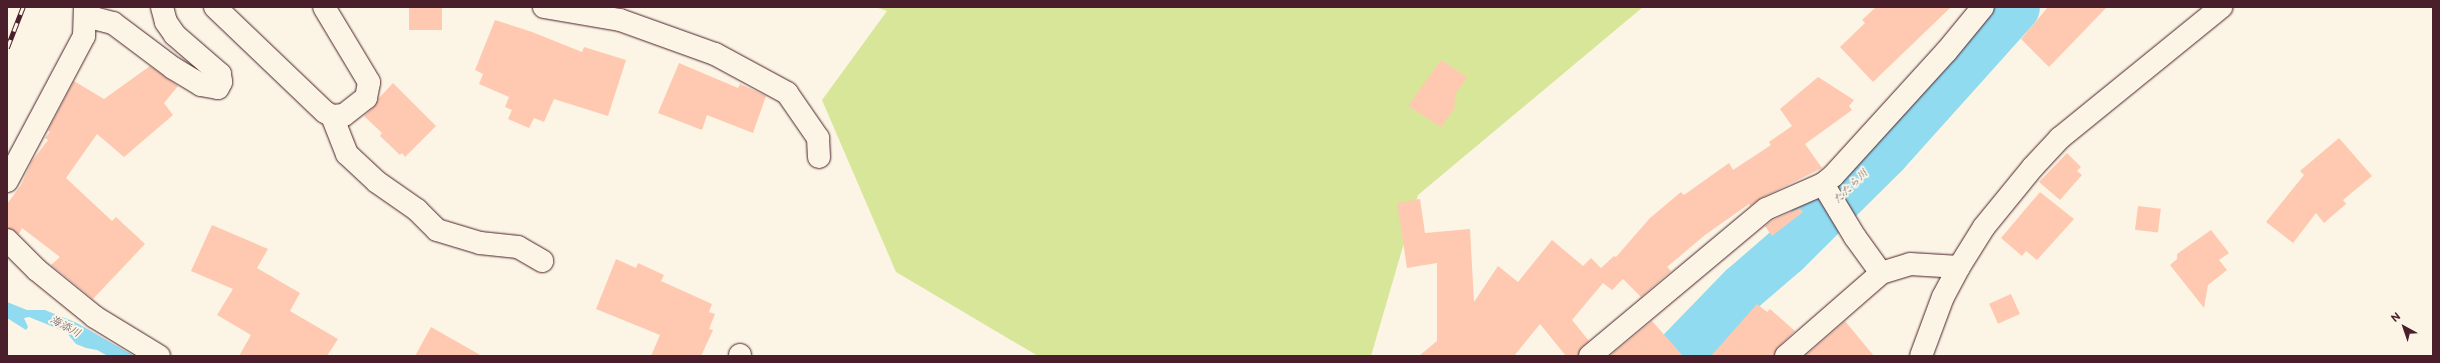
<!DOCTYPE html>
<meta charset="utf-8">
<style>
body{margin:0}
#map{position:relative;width:2440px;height:363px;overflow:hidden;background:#fcf5e5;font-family:"Balsamiq Sans","Klee One",sans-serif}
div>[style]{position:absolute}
.green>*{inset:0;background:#d8e699}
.water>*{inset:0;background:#90dbf0}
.river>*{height:49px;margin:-24.5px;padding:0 24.5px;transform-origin:24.5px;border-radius:24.5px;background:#90dbf0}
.building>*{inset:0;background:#fec9b0;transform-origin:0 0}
.roads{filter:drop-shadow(0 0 1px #4a1f2b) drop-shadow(0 0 1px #4a1f2b)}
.minor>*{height:22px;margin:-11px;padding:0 11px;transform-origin:11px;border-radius:11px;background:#fcf5e5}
.rail>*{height:4.5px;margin-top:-2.25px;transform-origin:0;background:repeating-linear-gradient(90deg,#fcf5e5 0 9px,#4a1f2b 0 18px);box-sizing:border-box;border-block:1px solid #4a1f2b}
span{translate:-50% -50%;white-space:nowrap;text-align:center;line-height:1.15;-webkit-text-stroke:4px #fcf5e5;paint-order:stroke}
.water-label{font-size:11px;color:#5c4e5c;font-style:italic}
.frame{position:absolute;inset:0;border:8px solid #4a1f2b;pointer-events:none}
.north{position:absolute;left:2384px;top:307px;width:40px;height:40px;-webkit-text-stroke:3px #fcf5e5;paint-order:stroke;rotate:320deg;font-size:11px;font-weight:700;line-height:16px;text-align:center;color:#4a1f2b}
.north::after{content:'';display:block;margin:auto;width:14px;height:18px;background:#4a1f2b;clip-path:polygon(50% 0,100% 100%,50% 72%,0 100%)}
</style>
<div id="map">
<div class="green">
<i style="clip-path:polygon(875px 7px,1643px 7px,1418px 195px,1371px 356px,1038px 356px,896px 272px,822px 100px,887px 11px)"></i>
</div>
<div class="water">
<i style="clip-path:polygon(7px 302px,27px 310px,45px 310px,77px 323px,134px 356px,108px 356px,97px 350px,86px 348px,76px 344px,66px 332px,29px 317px,24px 318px,28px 327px,26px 330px,7px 318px)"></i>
</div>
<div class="river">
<i style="left:1676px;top:356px;width:95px;rotate:-45.9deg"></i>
<i style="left:1742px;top:288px;width:58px;rotate:-40.8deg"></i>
<i style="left:1786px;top:250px;width:138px;rotate:-44.7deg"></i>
<i style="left:1884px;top:153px;width:196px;rotate:-48.1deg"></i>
</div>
<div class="building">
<i style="left:409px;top:7px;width:33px;height:23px"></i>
<i style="clip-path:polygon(1876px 7px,1951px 7px,1873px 82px,1840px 47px,1865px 23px,1862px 20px)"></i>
<i style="clip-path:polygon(2048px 7px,2107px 7px,2049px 67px,2021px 39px)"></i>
<i style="clip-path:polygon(495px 20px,532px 32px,582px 52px,584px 47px,626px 60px,608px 116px,554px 99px,544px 122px,534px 118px,529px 128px,508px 119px,512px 110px,505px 107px,509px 97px,479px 84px,483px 74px,475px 70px)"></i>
<i style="clip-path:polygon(1441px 60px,1467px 77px,1454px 96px,1457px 98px,1453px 104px,1456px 106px,1441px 127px,1408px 106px)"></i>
<i style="clip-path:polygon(679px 63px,738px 88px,740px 84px,766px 96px,753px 133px,707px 115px,702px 130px,658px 113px)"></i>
<i style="clip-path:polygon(150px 66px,178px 86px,164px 103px,173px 115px,124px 157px,97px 134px,66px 178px,112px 221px,116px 217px,145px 244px,93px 299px,51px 265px,60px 257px,22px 228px,19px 234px,7px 228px,7px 204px,21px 185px,32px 161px,48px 140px,45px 138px,50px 132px,48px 130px,74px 81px,104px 99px)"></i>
<i style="clip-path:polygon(1818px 77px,1854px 100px,1849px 106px,1852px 110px,1805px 144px,1822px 168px,1761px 198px,1750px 206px,1749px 204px,1705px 235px,1667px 267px,1671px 271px,1641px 297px,1623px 279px,1612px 290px,1603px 283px,1572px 320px,1589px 341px,1582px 347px,1578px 356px,1566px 356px,1540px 324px,1514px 356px,1419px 356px,1437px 341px,1437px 263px,1407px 268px,1397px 203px,1420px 199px,1425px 233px,1470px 229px,1474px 302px,1498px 266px,1518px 282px,1552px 240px,1583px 266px,1591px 258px,1601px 268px,1614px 256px,1616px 257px,1650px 218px,1681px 192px,1684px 195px,1729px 163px,1733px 170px,1771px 145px,1769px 142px,1792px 126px,1780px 109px)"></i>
<i style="clip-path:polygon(393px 83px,436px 126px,405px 157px,402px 153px,400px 155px,380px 136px,382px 133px,364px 116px,374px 107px,379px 98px)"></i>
<i style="clip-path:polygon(2339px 138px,2372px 176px,2343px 200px,2346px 204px,2324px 223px,2316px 213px,2293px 243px,2266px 222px,2304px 175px,2300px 171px)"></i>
<i style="clip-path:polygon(2067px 153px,2081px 167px,2077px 171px,2082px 175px,2060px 200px,2039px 182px)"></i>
<i style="clip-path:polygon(2040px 192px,2074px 219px,2037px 260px,2026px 251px,2022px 256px,2001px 238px)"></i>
<i style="left:2138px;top:206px;width:23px;height:24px;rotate:7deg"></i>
<i style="clip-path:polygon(1800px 208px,1803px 212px,1772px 236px,1765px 226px,1773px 220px)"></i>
<i style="clip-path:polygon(212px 225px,268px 249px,257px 268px,300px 293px,290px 311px,338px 339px,327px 356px,239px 356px,251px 335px,217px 315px,233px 289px,191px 271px)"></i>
<i style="clip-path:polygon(2211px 230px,2229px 253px,2219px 260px,2227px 270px,2208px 285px,2204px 308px,2170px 265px,2177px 259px,2177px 254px)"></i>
<i style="clip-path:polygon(616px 259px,636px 268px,638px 263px,664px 275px,661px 281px,712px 304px,709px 312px,715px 314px,709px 329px,713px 330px,701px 356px,651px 356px,660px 335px,596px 309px)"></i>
<i style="left:2011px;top:294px;width:22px;height:24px;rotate:66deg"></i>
<i style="clip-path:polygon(1757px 304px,1767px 312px,1770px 309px,1795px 331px,1778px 347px,1774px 356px,1711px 356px)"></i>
<i style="clip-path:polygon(1652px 321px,1683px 356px,1610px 356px,1612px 354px)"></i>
<i style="clip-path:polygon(1845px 321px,1874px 356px,1805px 356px)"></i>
<i style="clip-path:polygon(431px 327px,482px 356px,415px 356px)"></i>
</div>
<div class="roads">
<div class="minor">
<i style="left:215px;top:7px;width:152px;rotate:43.7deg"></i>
<i style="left:325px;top:112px;width:8px;rotate:30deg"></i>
<i style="left:332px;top:116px;width:12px;rotate:-5deg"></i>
<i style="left:344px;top:115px;width:28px;rotate:-38deg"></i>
<i style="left:366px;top:98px;width:16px;rotate:-79deg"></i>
<i style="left:369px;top:82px;width:87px;rotate:-121deg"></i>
<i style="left:544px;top:7px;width:77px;rotate:9.7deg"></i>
<i style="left:620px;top:20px;width:101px;rotate:19.7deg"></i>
<i style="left:715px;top:54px;width:82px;rotate:28.4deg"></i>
<i style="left:787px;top:93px;width:55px;rotate:55.4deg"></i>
<i style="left:818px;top:138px;width:19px;rotate:87deg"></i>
<i style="left:86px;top:16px;width:28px;rotate:15deg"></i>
<i style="left:113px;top:23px;width:75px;rotate:36.9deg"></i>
<i style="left:173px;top:68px;width:33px;rotate:31deg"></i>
<i style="left:201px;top:85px;width:17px;rotate:10deg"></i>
<i style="left:218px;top:88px;width:7px;rotate:-63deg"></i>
<i style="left:221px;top:82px;width:8px;rotate:-97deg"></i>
<i style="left:220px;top:74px;width:60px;rotate:-139.1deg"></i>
<i style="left:175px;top:35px;width:16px;rotate:-125deg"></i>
<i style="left:166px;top:22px;width:16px;rotate:-105deg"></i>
<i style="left:332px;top:116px;width:41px;rotate:68.5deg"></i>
<i style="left:347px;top:154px;width:41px;rotate:43deg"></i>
<i style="left:377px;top:182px;width:49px;rotate:35deg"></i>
<i style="left:417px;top:210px;width:28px;rotate:45deg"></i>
<i style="left:437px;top:230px;width:45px;rotate:16.8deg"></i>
<i style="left:480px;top:243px;width:38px;rotate:6deg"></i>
<i style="left:518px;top:247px;width:28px;rotate:30deg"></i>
<i style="left:7px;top:181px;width:164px;rotate:-62deg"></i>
<i style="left:84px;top:36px;width:29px;rotate:-88deg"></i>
<i style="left:1823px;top:184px;width:62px;rotate:58.9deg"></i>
<i style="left:1855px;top:237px;width:44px;rotate:54.2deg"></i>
<i style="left:7px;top:240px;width:42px;rotate:45deg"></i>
<i style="left:37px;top:270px;width:75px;rotate:39deg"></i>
<i style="left:95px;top:317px;width:75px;rotate:31.4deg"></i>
<i style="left:740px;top:356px;width:1px;rotate:-90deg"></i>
<i style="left:1590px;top:356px;width:229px;rotate:-39.9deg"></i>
<i style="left:1766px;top:209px;width:62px;rotate:-23.7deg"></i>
<i style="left:1823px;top:184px;width:13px;rotate:-39deg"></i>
<i style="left:1833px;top:176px;width:168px;rotate:-47.7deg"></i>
<i style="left:1946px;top:52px;width:58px;rotate:-50.6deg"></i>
<i style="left:1786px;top:356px;width:126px;rotate:-41.1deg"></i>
<i style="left:1881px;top:273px;width:30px;rotate:-17deg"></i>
<i style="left:1910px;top:264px;width:49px;rotate:3.5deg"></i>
<i style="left:1921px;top:356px;width:63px;rotate:-69.6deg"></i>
<i style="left:1943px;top:297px;width:34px;rotate:-62deg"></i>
<i style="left:1959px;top:267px;width:47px;rotate:-58deg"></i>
<i style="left:1984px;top:227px;width:77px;rotate:-50.8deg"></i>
<i style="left:2033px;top:167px;width:40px;rotate:-47deg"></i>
<i style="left:2060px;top:138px;width:208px;rotate:-39.1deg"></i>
</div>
</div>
<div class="rail">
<i style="left:7px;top:48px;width:44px;rotate:-68.7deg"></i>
</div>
<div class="water-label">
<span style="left:1851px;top:187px;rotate:-45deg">たたら川</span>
<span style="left:65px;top:327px;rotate:28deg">海添川</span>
</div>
<div class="frame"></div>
<div class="north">N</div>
</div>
